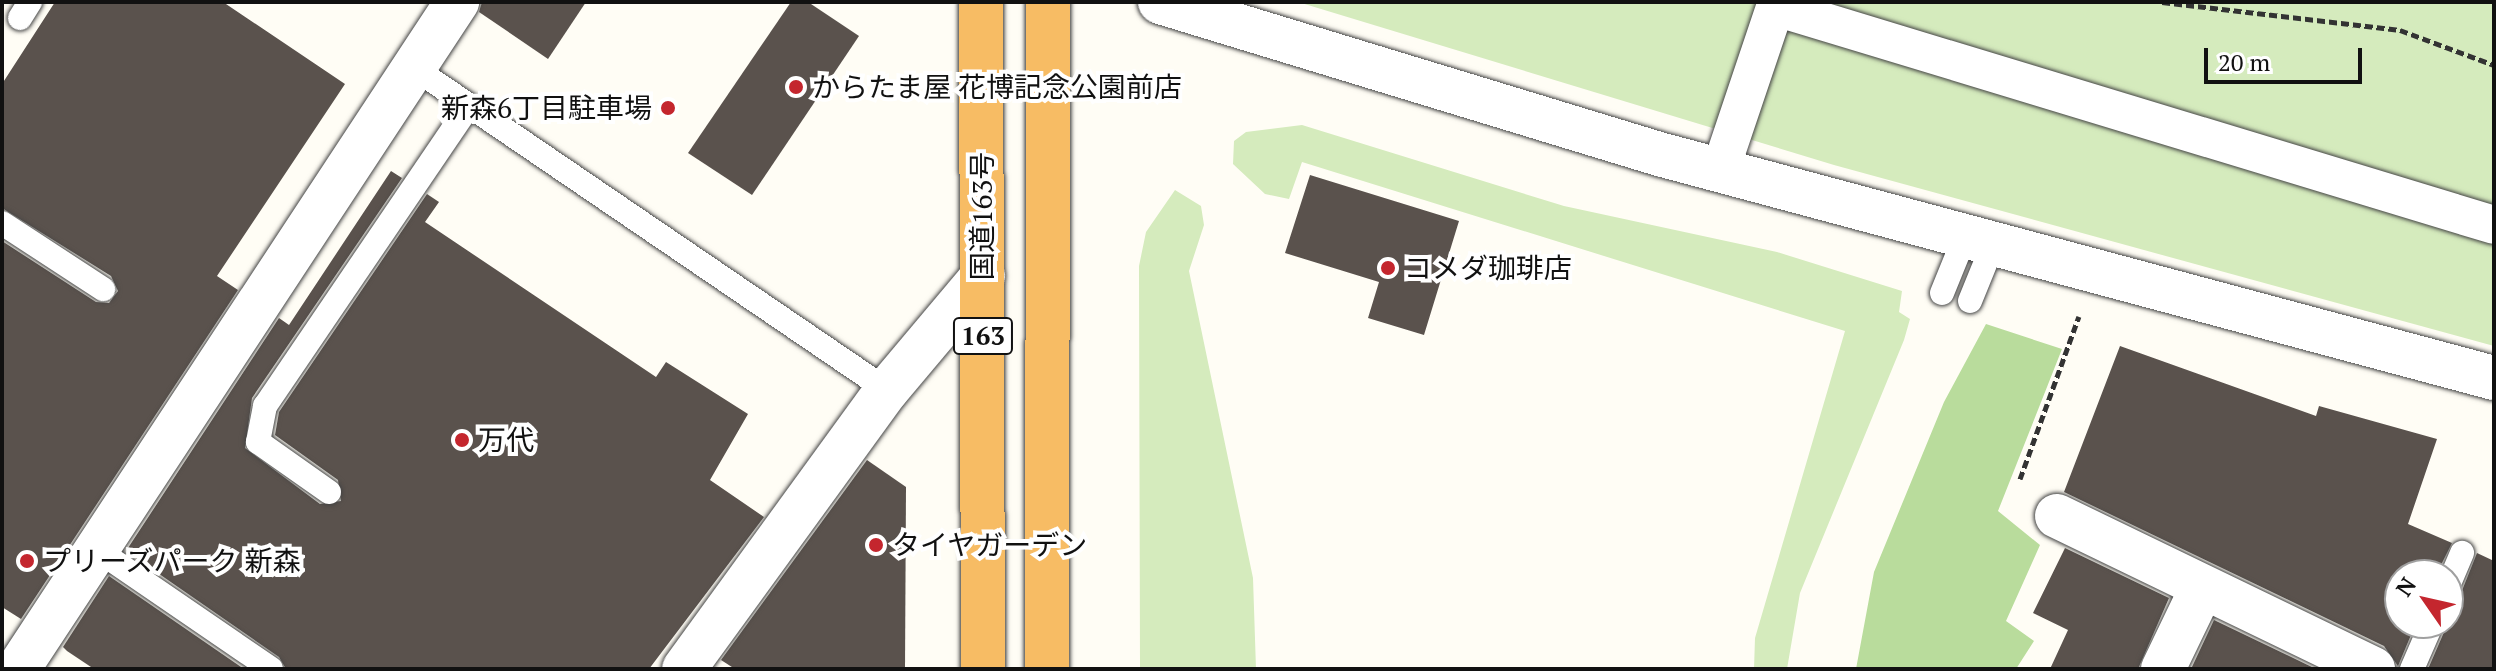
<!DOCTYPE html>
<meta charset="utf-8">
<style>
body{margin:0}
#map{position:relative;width:2496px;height:671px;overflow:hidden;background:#fffdf5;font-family:"PT Serif","Noto Sans JP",serif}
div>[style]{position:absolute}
.green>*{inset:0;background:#d5ebbd}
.forest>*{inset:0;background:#b9dc9c}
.building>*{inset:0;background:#5a524d}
.path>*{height:5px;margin-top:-2.5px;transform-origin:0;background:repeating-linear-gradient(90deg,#333 0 8px,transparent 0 12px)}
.roads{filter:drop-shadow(0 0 2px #444) drop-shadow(0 0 2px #444)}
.service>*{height:24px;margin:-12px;padding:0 12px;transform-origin:12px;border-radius:12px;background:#fff}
.pedestrian>*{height:38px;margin:-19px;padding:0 19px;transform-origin:19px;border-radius:19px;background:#fff}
.minor>*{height:44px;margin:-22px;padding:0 22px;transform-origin:22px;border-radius:22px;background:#fff}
.tertiary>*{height:44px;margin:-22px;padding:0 22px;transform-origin:22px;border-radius:22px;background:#fff}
.trunk>*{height:44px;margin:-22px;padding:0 22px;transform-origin:22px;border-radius:22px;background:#f7bc64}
.dots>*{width:22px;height:22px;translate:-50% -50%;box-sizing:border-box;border:4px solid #fff;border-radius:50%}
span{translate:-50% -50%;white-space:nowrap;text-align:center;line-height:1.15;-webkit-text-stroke:8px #fff;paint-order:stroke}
.shield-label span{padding:2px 6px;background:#fff;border:2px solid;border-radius:6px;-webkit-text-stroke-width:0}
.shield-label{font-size:26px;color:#111;font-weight:700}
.poi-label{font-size:28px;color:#111}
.left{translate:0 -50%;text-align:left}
.right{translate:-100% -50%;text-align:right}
.street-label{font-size:28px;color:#111}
.frame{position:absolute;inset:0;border:4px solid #111;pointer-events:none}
.north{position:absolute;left:2384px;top:559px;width:80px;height:80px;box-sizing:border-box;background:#fff;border:2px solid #a0a0a0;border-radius:50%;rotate:304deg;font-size:22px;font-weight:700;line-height:32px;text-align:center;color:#111}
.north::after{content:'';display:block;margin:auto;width:28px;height:36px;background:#c4262e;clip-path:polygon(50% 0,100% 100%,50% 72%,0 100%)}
.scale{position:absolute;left:2204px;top:48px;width:158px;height:36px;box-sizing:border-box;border:4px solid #111;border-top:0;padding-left:10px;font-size:24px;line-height:28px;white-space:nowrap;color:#111;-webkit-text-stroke:6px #fff;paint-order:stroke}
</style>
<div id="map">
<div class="green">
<i style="clip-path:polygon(1298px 2px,2494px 2px,2494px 346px,1834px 165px)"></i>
<i style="clip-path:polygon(1302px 125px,1564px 206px,1777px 252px,1902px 291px,1899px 312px,1910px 319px,1904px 340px,1800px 593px,1787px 669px,1754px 669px,1755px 638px,1845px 331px,1302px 162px,1289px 199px,1265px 194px,1233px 164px,1234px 141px,1246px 132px)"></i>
<i style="clip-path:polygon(1175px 190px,1201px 206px,1204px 225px,1189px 271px,1253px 578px,1256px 669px,1140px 669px,1139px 266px,1146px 232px)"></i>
</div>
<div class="forest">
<i style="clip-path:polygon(1986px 324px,2062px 349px,1998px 511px,2040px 545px,2006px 621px,2034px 641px,2016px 669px,1856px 669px,1874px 572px,1944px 402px)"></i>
</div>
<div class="building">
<i style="clip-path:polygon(55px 2px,223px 2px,345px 84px,217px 276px,238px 290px,21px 619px,2px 607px,2px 241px,96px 302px,109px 303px,118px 291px,111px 276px,2px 208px,2px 84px)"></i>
<i style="clip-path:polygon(482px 2px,586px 2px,548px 59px,479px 12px)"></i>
<i style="clip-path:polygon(791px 2px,808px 2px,859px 36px,752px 195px,688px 153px)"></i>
<i style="clip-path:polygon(391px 171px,402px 178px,252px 398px,245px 448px,320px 504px,341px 501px,338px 480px,275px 435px,279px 412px,427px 194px,439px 202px,425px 222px,656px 377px,666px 362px,748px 414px,710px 480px,764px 517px,649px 669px,286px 669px,279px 657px,126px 551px,279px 318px,289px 325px)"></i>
<i style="clip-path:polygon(1310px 175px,1459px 221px,1424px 335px,1368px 318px,1379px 282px,1285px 253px)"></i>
<i style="clip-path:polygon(2120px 346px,2316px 416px,2319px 406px,2437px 439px,2408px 524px,2452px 543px,2436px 575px,2400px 575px,2400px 623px,2416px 623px,2398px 666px,2384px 646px,2064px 492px)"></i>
<i style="clip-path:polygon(867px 460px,906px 487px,905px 669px,735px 669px,721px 660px)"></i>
<i style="clip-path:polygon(2065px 548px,2169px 598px,2138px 669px,2050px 669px,2068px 630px,2033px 613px)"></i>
<i style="clip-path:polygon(2477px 553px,2494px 561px,2494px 669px,2428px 669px,2448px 623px,2448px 601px,2461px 593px)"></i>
<i style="clip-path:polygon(109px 576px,244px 669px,94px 669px,67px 651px,63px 647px)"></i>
<i style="clip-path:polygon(2214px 620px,2316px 669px,2191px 669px)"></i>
</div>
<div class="path">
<i style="left:2162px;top:2px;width:240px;rotate:6.7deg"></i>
<i style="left:2400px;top:30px;width:100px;rotate:20.4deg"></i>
<i style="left:2020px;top:479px;width:173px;rotate:-70.1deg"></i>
</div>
<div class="roads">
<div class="service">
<i style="left:20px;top:18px;width:19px;rotate:-58deg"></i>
<i style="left:414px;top:68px;width:572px;rotate:34.25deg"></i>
<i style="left:2px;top:223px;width:121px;rotate:33.2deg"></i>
<i style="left:1942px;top:293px;width:64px;rotate:-67.9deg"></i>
<i style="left:1970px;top:301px;width:64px;rotate:-67.9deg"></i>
<i style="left:329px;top:492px;width:87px;rotate:-144.8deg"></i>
<i style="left:258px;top:442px;width:37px;rotate:-79deg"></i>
<i style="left:265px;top:406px;width:363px;rotate:-55.8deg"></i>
<i style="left:96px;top:549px;width:212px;rotate:34.4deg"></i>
<i style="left:2448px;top:586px;width:36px;rotate:-67deg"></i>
<i style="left:2412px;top:669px;width:50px;rotate:-66.5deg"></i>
</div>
<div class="pedestrian">
<i style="left:1779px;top:8px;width:747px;rotate:16.88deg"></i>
<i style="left:1721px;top:168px;width:175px;rotate:-71.4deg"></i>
</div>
<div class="minor">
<i style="left:2057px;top:516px;width:351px;rotate:25.8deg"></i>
<i style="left:18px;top:669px;width:799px;rotate:-56.65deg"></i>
<i style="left:684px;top:669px;width:345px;rotate:-54deg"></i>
<i style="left:887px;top:390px;width:149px;rotate:-49.9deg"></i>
<i style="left:2163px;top:669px;width:90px;rotate:-64.3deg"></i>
</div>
<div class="tertiary">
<i style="left:1160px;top:2px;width:522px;rotate:16.94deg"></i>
<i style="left:1659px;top:154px;width:865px;rotate:15.02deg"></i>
</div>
<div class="trunk">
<i style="left:981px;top:2px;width:667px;rotate:89.83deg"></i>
<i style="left:1047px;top:669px;width:667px;rotate:-89.91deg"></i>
</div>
</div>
<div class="dots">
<i style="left:796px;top:87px;background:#c4262e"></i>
<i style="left:668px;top:108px;background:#c4262e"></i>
<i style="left:1388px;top:268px;background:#c4262e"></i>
<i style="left:462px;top:440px;background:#c4262e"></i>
<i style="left:876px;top:545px;background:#c4262e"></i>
<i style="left:27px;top:561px;background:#c4262e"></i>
</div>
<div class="shield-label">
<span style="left:983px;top:336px">163</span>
</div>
<div class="poi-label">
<span class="left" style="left:812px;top:87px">からたま屋 花博記念公園前店</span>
<span class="right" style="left:652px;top:108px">新森6丁目駐車場</span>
<span class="left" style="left:1404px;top:268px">コメダ珈琲店</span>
<span class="left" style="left:478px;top:440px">万代</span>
<span class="left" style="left:892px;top:545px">タイヤガーデン</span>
<span class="left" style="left:43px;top:561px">プリーズパーク 新森</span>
</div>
<div class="street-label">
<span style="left:982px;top:216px;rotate:-90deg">国道163号</span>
</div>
<div class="frame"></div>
<div class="north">N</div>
<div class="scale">20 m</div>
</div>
